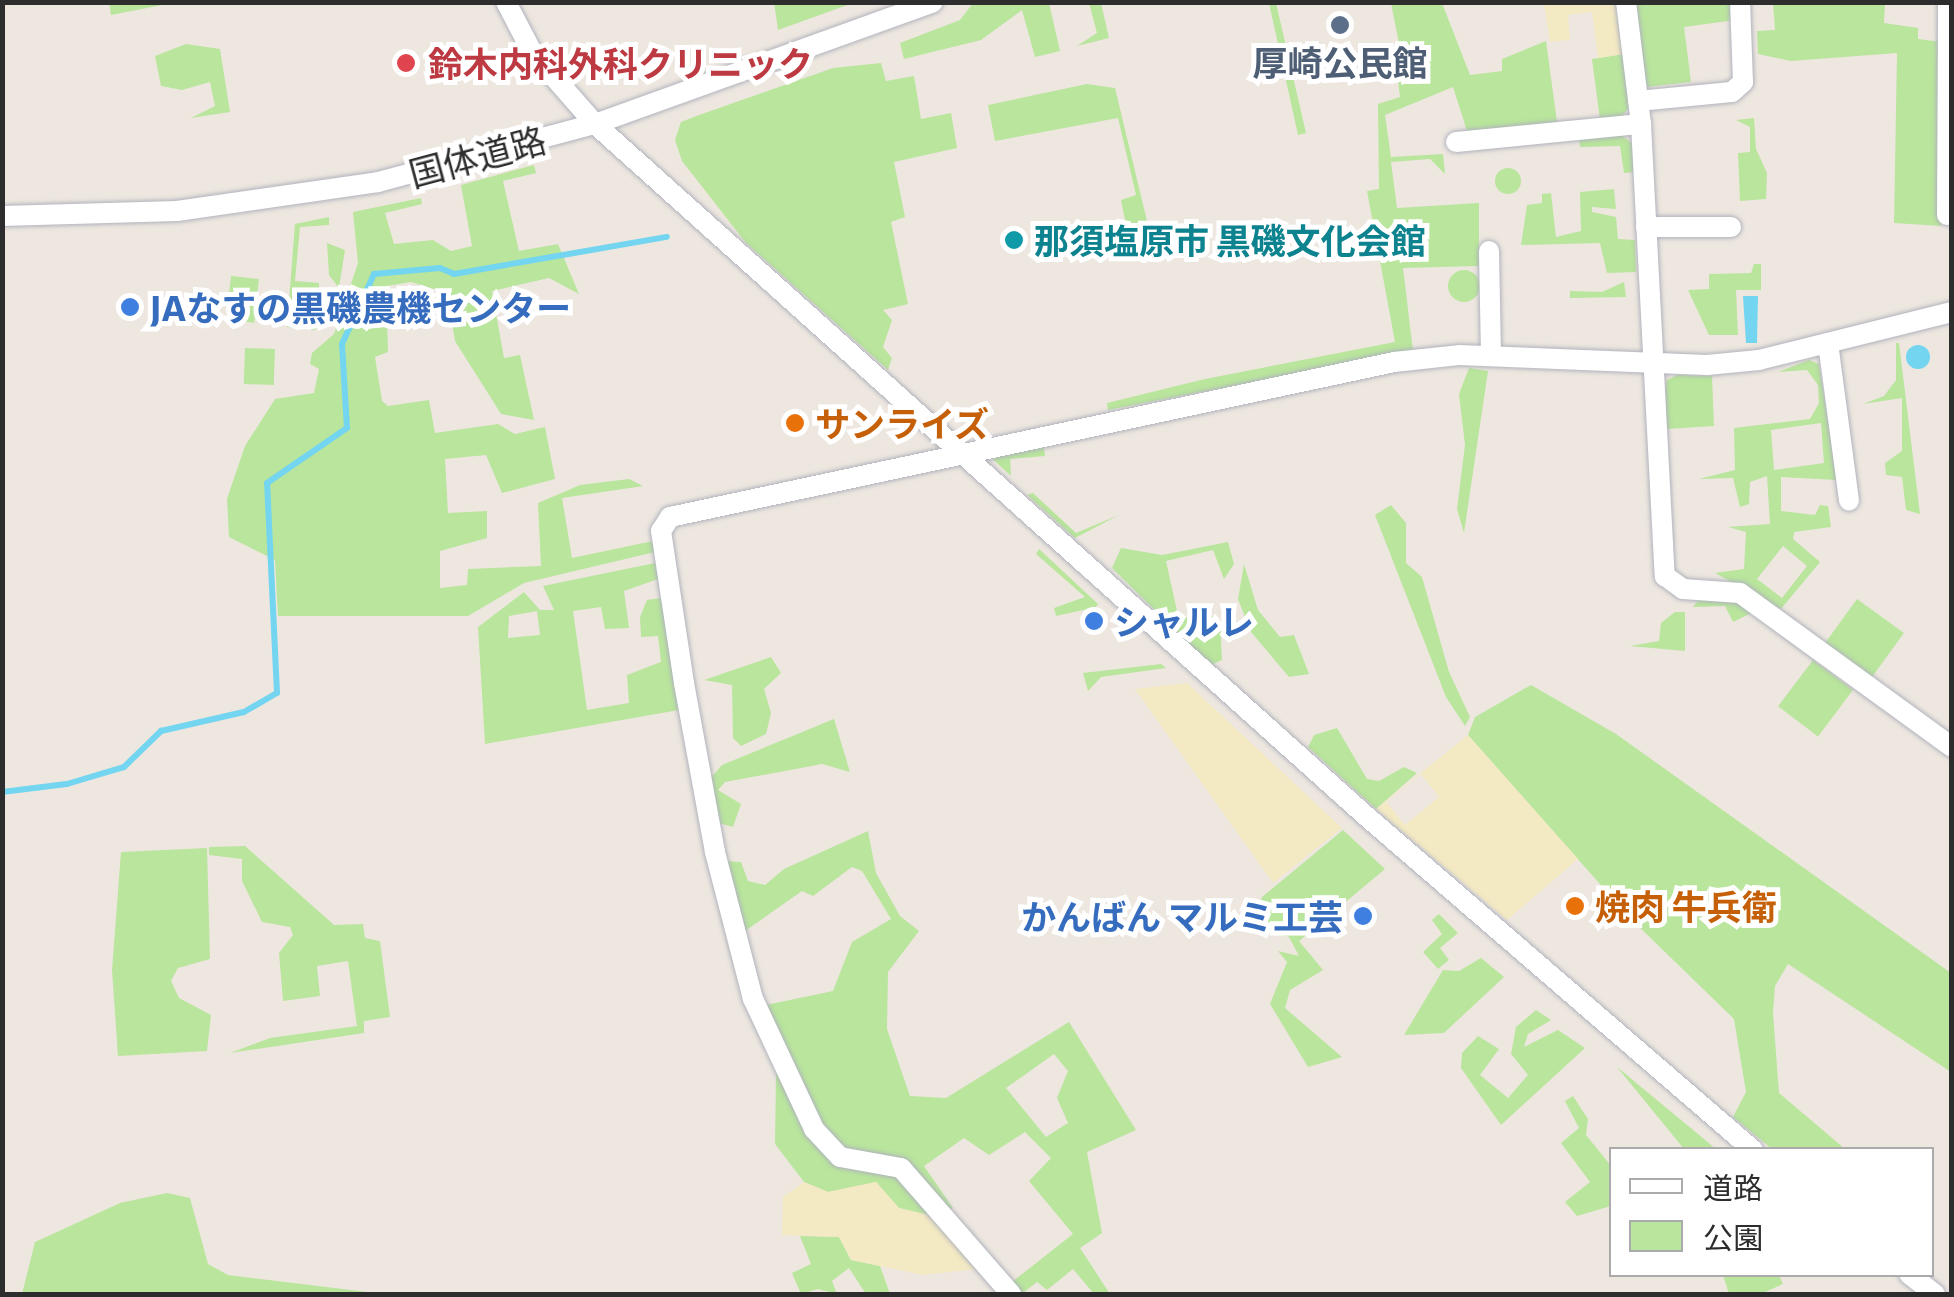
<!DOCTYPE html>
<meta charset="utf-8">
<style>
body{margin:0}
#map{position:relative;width:1954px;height:1297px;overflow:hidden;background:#eee7e0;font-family:Commissioner,"Noto Sans JP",sans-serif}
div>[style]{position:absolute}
.green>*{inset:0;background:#b9e59c;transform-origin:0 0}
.round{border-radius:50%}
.sand>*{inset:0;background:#f3e9c3}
.water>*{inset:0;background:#73d5f0}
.stream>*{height:6px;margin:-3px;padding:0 3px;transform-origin:3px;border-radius:3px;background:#73d5f0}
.roads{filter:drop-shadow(0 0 2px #b0b3bd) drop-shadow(0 0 2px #b0b3bd)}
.minor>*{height:20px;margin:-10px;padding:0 10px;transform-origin:10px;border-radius:10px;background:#fff}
.dots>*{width:28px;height:28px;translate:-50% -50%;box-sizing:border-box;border:5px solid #fff;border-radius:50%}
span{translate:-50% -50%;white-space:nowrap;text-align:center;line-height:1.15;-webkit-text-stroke:10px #fff;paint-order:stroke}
.service-label{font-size:35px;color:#4e5e75;font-weight:700}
.health-label{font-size:35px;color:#be3a42;font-weight:700}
.left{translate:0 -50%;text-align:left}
.street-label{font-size:35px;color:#2d2d2d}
.culture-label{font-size:35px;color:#0d838f;font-weight:700}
.shop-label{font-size:35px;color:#366cbe;font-weight:700}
.right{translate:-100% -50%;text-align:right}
.food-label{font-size:35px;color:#c56008;font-weight:700}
.frame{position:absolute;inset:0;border:5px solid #2d2d2d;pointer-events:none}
.legend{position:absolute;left:1609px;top:1147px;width:325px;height:130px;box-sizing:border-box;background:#fff;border:2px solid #ababab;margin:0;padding:12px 18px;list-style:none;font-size:30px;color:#2d2d2d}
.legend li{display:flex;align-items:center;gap:20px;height:50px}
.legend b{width:50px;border:2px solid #ababab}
</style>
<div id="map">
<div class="green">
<i style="clip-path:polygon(109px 2px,173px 2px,173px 3px,111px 15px)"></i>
<i style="clip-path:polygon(774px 2px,853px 2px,853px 3px,778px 30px)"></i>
<i style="clip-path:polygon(973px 3px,1049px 3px,1060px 51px,1035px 57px,1022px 10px,981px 40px,904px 59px,900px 43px,960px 20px)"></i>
<i style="clip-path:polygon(1089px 3px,1101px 3px,1109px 38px,1077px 46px,1097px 33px)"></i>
<i style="clip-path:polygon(1269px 3px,1276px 3px,1306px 133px,1298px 135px)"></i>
<i style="clip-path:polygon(1391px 3px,1442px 3px,1470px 75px,1502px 71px,1502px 59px,1546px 41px,1557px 122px,1467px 131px,1453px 87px,1385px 115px,1391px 157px,1443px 154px,1445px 174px,1430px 159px,1391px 162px,1397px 208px,1479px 203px,1479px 266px,1403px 268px,1413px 351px,1108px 410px,1107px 403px,1205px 379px,1395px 342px,1367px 191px,1379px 189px,1378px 104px,1400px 97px,1398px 80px,1405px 74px)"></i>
<i style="clip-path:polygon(1634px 3px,1733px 3px,1735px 20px,1684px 27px,1691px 82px,1646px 87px)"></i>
<i style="clip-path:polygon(1773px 3px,1885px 3px,1884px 23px,1918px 28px,1918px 39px,1942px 42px,1941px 226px,1894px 223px,1897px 53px,1791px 61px,1758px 54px,1757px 31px,1775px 30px)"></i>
<i style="clip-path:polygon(186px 44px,220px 49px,230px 112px,191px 118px,215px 106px,210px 82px,182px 90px,161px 86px,155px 56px)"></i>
<i style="clip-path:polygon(1624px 54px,1630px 106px,1620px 119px,1600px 120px,1592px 59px)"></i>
<i style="clip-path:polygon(881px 63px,886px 81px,914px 76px,921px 119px,951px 113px,957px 148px,894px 162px,905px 217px,891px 222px,908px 304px,883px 310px,892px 320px,883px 347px,892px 358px,888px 370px,746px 243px,682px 161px,675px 140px,681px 122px,699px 115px,833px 68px)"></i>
<i style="clip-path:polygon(1087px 84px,1115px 88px,1147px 221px,1126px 225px,1121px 200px,1136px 195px,1118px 118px,995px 141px,988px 105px)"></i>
<i style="clip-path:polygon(1754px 118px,1756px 149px,1767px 173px,1766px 199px,1740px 201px,1738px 153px,1750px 152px,1750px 127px,1736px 120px)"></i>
<i style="clip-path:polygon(1621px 135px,1633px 144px,1634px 172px,1624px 173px,1620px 146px,1580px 147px,1579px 140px)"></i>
<i style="clip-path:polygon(534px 165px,536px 173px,503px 181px,519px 251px,558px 244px,579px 294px,549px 278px,492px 291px,504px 358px,520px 355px,534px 420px,501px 414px,455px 341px,447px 293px,411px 282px,386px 286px,388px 352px,375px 357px,382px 401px,388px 406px,429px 400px,435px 433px,498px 424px,515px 434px,545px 427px,555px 479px,502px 493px,486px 455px,445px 459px,448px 513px,487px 511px,487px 538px,440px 551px,440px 588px,467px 585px,468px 569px,541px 566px,538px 503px,580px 485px,629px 479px,643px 486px,562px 498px,572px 558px,653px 541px,655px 552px,524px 583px,468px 616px,278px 616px,275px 560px,229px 537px,227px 499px,245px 446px,275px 399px,314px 393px,319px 369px,310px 364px,312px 353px,334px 334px,358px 263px,353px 212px,421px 198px,422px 204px,385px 213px,394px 244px,433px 240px,451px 251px,472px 246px,461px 185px)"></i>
<i class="round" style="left:1495px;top:168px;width:26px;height:26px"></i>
<i style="clip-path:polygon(1614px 189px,1616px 209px,1592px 207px,1592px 212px,1616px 217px,1618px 239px,1635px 240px,1636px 272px,1607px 273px,1600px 243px,1521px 245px,1527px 205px,1542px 203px,1542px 194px,1551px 193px,1556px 237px,1581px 231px,1580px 192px)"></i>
<i style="clip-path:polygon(329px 217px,329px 225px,300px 227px,295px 281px,319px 283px,319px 293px,336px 296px,336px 303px,327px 323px,314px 330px,287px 327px,295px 224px)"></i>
<i style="clip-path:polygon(327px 243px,345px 250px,339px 288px,329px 275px)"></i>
<i style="clip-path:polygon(1754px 264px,1761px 264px,1761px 290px,1736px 290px,1738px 335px,1709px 335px,1688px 290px,1709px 289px,1709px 274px,1751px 273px)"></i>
<i class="round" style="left:1448px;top:270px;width:32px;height:32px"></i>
<i style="left:231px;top:276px;width:28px;height:44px;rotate:6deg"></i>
<i style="clip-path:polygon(1624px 282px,1626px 297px,1570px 298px,1570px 291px,1602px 292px)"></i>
<i style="clip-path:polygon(1896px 343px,1899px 343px,1920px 514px,1906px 510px,1902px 477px,1886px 475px,1885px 463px,1902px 451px,1902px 398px,1863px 404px,1884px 396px,1896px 380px)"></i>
<i style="left:245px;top:348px;width:30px;height:36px;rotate:2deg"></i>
<i style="clip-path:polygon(evenodd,1809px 360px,1819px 364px,1837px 480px,1781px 477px,1781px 511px,1815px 515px,1820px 505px,1828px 506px,1831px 527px,1794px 532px,1793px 539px,1820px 562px,1781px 609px,1715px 573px,1744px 569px,1746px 532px,1728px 527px,1770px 524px,1767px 476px,1750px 482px,1749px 504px,1740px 507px,1733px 478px,1699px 479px,1735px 470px,1734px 428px,1810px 419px,1819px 403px,1818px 385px,1807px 370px,1778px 372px,1809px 360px,1821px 423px,1824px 463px,1774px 470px,1771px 430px,1821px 423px,1809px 360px,1783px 546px,1807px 566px,1782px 598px,1757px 579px,1783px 546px)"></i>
<i style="clip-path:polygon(1469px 368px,1488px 371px,1464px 533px,1457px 509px,1465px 445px,1459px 394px)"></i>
<i style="clip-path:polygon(1677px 375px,1712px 376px,1714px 426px,1667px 429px,1665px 391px,1667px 380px)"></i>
<i style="clip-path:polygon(1043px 440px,1045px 456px,1010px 459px,1011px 476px,985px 452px)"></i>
<i style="clip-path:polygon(1033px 493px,1076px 533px,1119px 515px,1075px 538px,1027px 495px)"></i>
<i style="clip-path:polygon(1391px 505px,1406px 523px,1406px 563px,1422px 577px,1449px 672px,1470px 717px,1465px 726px,1446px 697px,1375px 515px)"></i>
<i style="clip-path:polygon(1228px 542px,1234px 564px,1224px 579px,1213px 550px,1166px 561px,1177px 611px,1188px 619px,1210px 615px,1220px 621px,1222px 660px,1211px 665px,1112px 568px,1121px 548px,1162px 555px)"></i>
<i style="clip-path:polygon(1039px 549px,1098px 604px,1096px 607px,1056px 616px,1054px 608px,1085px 597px,1036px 554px)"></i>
<i style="clip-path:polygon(evenodd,655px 563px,658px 579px,624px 591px,629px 628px,605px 629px,601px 607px,573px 611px,587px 710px,629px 703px,627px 675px,661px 662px,658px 636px,641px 637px,640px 617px,647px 600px,661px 598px,679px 710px,485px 744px,478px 627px,524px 592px,540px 610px,554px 610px,543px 586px,655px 563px,537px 611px,540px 635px,508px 638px,509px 616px,537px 611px)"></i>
<i style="clip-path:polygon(1244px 564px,1258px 610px,1280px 637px,1294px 635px,1309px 674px,1289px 677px,1251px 632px,1238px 599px)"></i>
<i style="clip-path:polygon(1700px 598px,1739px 603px,1751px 613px,1733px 622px,1725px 606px,1693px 607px)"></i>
<i style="left:1857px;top:599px;width:58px;height:54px;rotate:36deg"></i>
<i style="clip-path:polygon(1675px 612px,1685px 612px,1685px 651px,1630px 646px,1659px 641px,1661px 623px)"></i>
<i style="clip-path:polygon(771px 657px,781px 673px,764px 689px,771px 713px,766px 734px,741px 746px,733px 738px,732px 685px,704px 680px)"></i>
<i style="left:1813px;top:660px;width:50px;height:58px;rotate:37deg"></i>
<i style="clip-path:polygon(1161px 664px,1166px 668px,1101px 677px,1088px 691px,1083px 673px)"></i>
<i style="clip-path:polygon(1531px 685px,1616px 734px,1951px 973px,1951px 1072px,1788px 964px,1775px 986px,1773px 1013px,1779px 1093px,1845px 1149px,1772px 1149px,1733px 1117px,1746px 1092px,1734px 1019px,1631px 919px,1468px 735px,1475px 717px)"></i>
<i style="clip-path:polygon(834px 719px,850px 772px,822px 764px,725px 782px,718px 790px,741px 804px,733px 827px,719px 823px,709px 780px,722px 765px)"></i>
<i style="clip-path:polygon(1337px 728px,1367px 779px,1379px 781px,1404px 767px,1417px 773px,1376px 809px,1308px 747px,1314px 735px)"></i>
<i style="clip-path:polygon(1343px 830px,1385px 869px,1299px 941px,1323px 970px,1290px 990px,1285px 1008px,1342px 1057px,1308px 1067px,1270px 1004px,1287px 962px,1278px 951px,1299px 956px,1289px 937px,1257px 923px,1256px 912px,1262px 897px)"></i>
<i style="clip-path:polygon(evenodd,868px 831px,876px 873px,900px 916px,919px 931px,888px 972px,887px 1029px,910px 1096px,946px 1098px,1069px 1022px,1136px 1130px,1087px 1152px,1102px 1233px,1080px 1248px,1110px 1294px,1094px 1294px,1073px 1269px,1047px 1290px,1037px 1282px,1023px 1293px,1012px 1282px,1073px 1234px,1029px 1181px,1051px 1158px,1025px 1132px,989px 1155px,964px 1138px,924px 1166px,953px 1208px,937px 1217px,899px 1208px,876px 1182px,828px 1192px,804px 1182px,775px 1144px,776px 1073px,766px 1005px,833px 991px,852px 942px,891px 919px,862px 871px,852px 867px,813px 896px,802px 891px,745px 931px,726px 861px,741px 862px,748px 881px,765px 885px,784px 869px,868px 831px,1054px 1054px,1068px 1071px,1057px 1098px,1068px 1123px,1046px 1137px,1006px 1088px,1054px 1054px)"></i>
<i style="clip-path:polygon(245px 846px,334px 925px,363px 924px,365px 938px,380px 941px,390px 1017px,364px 1021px,364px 1033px,230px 1053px,270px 1038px,357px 1026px,348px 961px,317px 966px,320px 996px,283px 1001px,279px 953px,293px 935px,290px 927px,262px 922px,242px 881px,242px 859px,209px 855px,209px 847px)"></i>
<i style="clip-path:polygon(207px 848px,210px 959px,178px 968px,171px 981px,179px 998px,211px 1015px,207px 1051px,118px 1056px,112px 970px,121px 852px)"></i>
<i style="clip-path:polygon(1439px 914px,1458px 933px,1440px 948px,1449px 960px,1438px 969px,1423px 952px,1442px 934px,1432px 920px)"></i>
<i style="clip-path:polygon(1481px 958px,1504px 977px,1444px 1033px,1404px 1035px,1443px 970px,1459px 971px)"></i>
<i style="clip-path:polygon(1536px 1010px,1551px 1020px,1528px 1034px,1524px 1047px,1558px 1030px,1585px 1048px,1501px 1125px,1461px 1068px,1462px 1053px,1478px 1036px,1499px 1049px,1480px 1075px,1508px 1098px,1528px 1075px,1511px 1054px,1516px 1027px)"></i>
<i style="clip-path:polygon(1617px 1067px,1716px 1149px,1684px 1149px)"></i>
<i style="clip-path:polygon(1573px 1096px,1588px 1119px,1586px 1135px,1612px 1167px,1611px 1206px,1577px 1216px,1565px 1202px,1590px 1182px,1561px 1143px,1579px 1128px,1565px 1101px)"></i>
<i style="clip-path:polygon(167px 1193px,190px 1198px,208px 1264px,228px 1275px,384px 1294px,22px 1294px,35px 1242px,120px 1203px)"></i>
<i style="clip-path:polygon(800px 1236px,839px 1237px,851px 1260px,880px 1266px,890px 1294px,866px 1294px,849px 1268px,832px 1281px,837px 1294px,818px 1289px,801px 1294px,792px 1273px,811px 1264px)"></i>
<i style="clip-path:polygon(1723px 1275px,1779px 1275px,1783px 1284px,1761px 1294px,1729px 1294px)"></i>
</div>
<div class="sand">
<i style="clip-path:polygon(1544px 3px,1617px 3px,1624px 54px,1598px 58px,1592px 12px,1568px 15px,1570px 40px,1550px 42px)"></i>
<i style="clip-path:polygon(1187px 683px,1342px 828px,1273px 883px,1135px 689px)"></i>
<i style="clip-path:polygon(evenodd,1468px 735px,1578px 859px,1507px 920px,1376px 809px,1468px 735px,1421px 774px,1439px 797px,1405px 825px,1386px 802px,1421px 774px)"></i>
<i style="clip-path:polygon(804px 1182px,828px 1192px,876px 1182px,899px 1208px,937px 1217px,976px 1269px,923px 1275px,851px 1260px,839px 1237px,782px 1235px,783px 1197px)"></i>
</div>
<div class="water">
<i style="clip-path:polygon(1743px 296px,1758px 296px,1757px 343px,1746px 343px)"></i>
<i class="round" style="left:1906px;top:345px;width:24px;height:24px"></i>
</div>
<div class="stream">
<i style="left:2px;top:792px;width:65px;rotate:-7deg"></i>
<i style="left:67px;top:784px;width:59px;rotate:-16.6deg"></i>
<i style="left:124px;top:767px;width:52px;rotate:-44.2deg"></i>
<i style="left:161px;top:731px;width:85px;rotate:-12.9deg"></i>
<i style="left:244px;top:712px;width:38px;rotate:-30deg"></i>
<i style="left:277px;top:693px;width:210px;rotate:-92.7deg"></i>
<i style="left:267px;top:483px;width:97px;rotate:-34.5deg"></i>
<i style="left:347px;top:428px;width:84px;rotate:-93.4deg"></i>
<i style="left:342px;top:344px;width:77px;rotate:-65.4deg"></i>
<i style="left:374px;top:274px;width:66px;rotate:-5.2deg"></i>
<i style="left:440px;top:268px;width:15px;rotate:23deg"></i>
<i style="left:454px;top:274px;width:216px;rotate:-9.9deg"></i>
</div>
<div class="roads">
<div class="minor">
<i style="left:506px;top:2px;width:56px;rotate:62.5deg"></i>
<i style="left:532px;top:52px;width:96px;rotate:48.8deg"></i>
<i style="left:595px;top:124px;width:1036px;rotate:41.91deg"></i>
<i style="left:1366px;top:816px;width:511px;rotate:40.8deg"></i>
<i style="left:1626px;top:2px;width:123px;rotate:83deg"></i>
<i style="left:1641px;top:124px;width:453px;rotate:87deg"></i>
<i style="left:1665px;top:576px;width:22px;rotate:36deg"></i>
<i style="left:1683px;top:589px;width:57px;rotate:4deg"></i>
<i style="left:1740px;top:593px;width:262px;rotate:36deg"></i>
<i style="left:1638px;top:101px;width:94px;rotate:-5.5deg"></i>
<i style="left:1732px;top:92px;width:15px;rotate:-42deg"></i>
<i style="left:1743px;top:82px;width:80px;rotate:-92.1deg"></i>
<i style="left:1456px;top:142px;width:186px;rotate:-5.6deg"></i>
<i style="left:1947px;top:215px;width:213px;rotate:-89.7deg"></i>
<i style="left:2px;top:216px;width:175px;rotate:-1.6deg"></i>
<i style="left:177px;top:211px;width:203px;rotate:-8.2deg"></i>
<i style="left:378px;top:182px;width:225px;rotate:-15deg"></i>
<i style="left:595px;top:124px;width:359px;rotate:-19.8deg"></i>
<i style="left:1646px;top:227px;width:85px"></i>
<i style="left:1489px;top:251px;width:105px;rotate:88.9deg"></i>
<i style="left:1828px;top:343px;width:159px;rotate:82.4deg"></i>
<i style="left:1909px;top:1274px;width:33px;rotate:38deg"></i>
<i style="left:1011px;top:1294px;width:167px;rotate:-131.1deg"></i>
<i style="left:901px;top:1168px;width:62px;rotate:-169.8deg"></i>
<i style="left:840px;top:1157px;width:38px;rotate:-133deg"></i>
<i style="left:814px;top:1129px;width:144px;rotate:-115.1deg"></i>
<i style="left:753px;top:999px;width:152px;rotate:-104.5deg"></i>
<i style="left:715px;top:852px;width:172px;rotate:-100.4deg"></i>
<i style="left:684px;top:683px;width:154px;rotate:-98.6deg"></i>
<i style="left:661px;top:531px;width:17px;rotate:-57deg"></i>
<i style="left:670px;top:517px;width:740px;rotate:-12.08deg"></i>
<i style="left:1394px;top:362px;width:65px;rotate:-6.1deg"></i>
<i style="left:1459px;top:355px;width:248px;rotate:2.3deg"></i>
<i style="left:1707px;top:365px;width:52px;rotate:-5.5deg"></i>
<i style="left:1759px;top:360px;width:199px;rotate:-14deg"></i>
</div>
</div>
<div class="dots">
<i style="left:1340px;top:25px;background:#5c6f8a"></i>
<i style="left:406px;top:63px;background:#e0444e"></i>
<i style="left:1014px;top:240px;background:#0f9aa8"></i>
<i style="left:130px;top:307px;background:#3f7fe0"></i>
<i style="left:795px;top:423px;background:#e8710a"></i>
<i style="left:1094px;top:621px;background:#3f7fe0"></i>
<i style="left:1575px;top:906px;background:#e8710a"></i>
<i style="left:1363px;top:916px;background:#3f7fe0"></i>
</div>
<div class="service-label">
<span style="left:1340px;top:62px">厚崎公民館</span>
</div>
<div class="health-label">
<span class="left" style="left:428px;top:63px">鈴木内科外科クリニック</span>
</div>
<div class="street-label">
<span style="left:477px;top:156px;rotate:-15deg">国体道路</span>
</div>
<div class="culture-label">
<span class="left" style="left:1034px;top:240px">那須塩原市 黒磯文化会館</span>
</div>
<div class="shop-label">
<span class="left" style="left:150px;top:307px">JAなすの黒磯農機センター</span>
<span class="left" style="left:1114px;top:621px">シャルレ</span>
<span class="right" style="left:1343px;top:916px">かんばん マルミ工芸</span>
</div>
<div class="food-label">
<span class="left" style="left:815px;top:423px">サンライズ</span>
<span class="left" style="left:1595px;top:906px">焼肉 牛兵衛</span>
</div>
<div class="frame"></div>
<ul class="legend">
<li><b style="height:12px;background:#fff"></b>道路</li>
<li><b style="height:28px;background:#b9e59c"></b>公園</li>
</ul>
</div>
